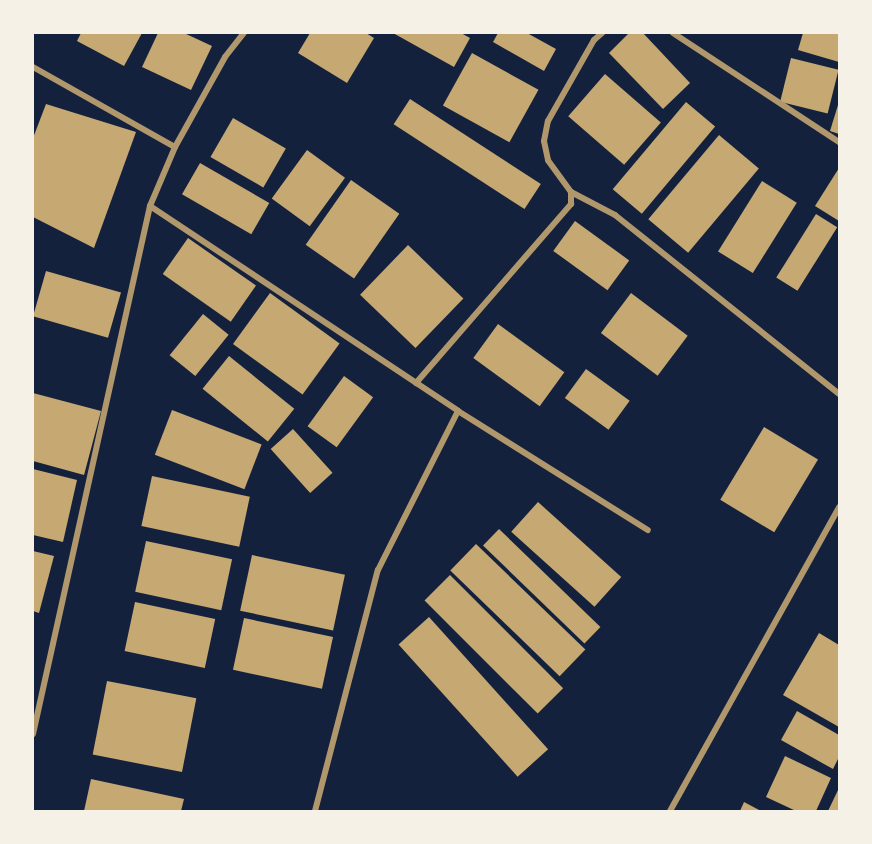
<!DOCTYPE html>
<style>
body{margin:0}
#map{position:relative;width:872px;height:844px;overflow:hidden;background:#14213d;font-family:"Source Serif 4",serif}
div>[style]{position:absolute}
.building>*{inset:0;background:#c6a872;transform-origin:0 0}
.minor>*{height:6px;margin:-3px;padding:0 3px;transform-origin:3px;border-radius:3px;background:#b1986c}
span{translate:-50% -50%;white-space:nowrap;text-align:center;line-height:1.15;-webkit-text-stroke:6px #f6f1e7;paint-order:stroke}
.frame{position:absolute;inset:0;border:34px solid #f6f1e7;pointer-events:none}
</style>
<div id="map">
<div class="building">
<i style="clip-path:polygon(81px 33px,142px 33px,124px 66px,77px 41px)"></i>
<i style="clip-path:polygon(158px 33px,184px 33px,212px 46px,191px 90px,142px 67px)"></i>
<i style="clip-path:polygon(310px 33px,366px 33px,374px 38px,347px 83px,298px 53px)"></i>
<i style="clip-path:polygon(393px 33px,461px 33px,470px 38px,454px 67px)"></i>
<i style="clip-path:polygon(498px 33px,527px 33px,556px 49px,544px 71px,493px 42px)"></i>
<i style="clip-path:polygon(629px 33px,643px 33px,690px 83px,663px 109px,609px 53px)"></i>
<i style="clip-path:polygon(803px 33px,839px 33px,839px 62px,798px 50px)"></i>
<i style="left:472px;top:53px;width:76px;height:60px;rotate:29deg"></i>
<i style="left:791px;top:58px;width:49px;height:45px;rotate:14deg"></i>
<i style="left:605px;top:74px;width:74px;height:56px;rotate:41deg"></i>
<i style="left:410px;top:99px;width:156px;height:30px;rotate:33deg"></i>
<i style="left:686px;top:102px;width:38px;height:114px;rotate:40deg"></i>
<i style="clip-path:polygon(46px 104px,136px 132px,94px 248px,33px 217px,33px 138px)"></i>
<i style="clip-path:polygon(838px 105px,839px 105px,839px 134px,830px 131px)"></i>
<i style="left:233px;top:118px;width:61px;height:45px;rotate:30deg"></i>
<i style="left:719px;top:135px;width:52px;height:110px;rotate:40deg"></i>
<i style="left:307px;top:150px;width:47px;height:60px;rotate:36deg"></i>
<i style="left:200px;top:163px;width:80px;height:36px;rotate:30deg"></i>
<i style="clip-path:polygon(839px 168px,839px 221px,815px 206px)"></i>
<i style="left:351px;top:180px;width:59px;height:79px;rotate:35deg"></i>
<i style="left:762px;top:181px;width:41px;height:83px;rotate:32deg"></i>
<i style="left:816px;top:214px;width:25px;height:75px;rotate:32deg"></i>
<i style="left:575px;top:221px;width:67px;height:37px;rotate:36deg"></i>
<i style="left:188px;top:238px;width:83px;height:44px;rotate:35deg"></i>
<i style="left:408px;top:245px;width:77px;height:69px;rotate:44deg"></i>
<i style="left:46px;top:271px;width:78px;height:47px;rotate:16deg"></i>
<i style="left:270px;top:293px;width:86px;height:63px;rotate:36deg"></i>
<i style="left:631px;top:293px;width:71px;height:50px;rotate:37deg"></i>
<i style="left:203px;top:314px;width:33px;height:53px;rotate:39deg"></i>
<i style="left:498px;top:324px;width:82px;height:42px;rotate:36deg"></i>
<i style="left:229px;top:356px;width:84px;height:42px;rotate:39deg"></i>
<i style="left:586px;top:369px;width:54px;height:36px;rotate:36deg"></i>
<i style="left:344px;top:376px;width:36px;height:62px;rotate:36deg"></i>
<i style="clip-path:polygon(33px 393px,101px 411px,84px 475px,33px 461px)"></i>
<i style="left:172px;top:410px;width:96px;height:48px;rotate:21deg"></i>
<i style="left:764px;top:427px;width:63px;height:85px;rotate:31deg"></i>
<i style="left:293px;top:429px;width:59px;height:30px;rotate:48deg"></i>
<i style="clip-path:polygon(33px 469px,77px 480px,63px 542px,33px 535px)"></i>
<i style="left:152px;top:476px;width:100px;height:51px;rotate:12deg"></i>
<i style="left:538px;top:502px;width:112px;height:40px;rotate:42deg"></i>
<i style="left:499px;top:529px;width:141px;height:23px;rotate:44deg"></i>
<i style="left:146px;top:541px;width:88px;height:52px;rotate:12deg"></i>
<i style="left:476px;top:544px;width:152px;height:37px;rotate:44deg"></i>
<i style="clip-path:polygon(33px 551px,54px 556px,39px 613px,33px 611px)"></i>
<i style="left:252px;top:555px;width:95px;height:57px;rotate:12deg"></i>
<i style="left:450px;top:575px;width:160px;height:36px;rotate:45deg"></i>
<i style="left:135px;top:602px;width:82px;height:50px;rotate:12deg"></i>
<i style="left:429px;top:617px;width:178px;height:41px;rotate:48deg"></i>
<i style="left:244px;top:618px;width:91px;height:53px;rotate:12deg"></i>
<i style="clip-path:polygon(819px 633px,839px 645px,839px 727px,783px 695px)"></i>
<i style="left:107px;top:681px;width:91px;height:75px;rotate:11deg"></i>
<i style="clip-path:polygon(797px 711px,839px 735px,839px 757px,833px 769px,781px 740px)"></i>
<i style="clip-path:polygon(785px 756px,831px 778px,816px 811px,796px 811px,766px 797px)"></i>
<i style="clip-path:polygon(91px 779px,184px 799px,181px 811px,84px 811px)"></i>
<i style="clip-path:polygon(839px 788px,839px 811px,828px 811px)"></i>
<i style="clip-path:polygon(744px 802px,761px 811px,740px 811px)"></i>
</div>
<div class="minor">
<i style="left:673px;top:33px;width:199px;rotate:33.3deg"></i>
<i style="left:33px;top:67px;width:163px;rotate:29.4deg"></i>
<i style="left:571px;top:192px;width:39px;rotate:-126deg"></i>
<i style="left:548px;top:160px;width:19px;rotate:-102deg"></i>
<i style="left:544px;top:141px;width:20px;rotate:-79deg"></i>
<i style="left:548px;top:121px;width:93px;rotate:-60.4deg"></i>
<i style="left:594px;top:40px;width:11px;rotate:-41deg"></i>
<i style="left:150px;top:206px;width:370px;rotate:33.6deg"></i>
<i style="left:458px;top:411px;width:224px;rotate:32.1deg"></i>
<i style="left:416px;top:383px;width:237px;rotate:-49.1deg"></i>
<i style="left:571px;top:204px;width:12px;rotate:-90deg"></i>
<i style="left:571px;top:192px;width:50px;rotate:27.6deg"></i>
<i style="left:615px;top:215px;width:287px;rotate:38.6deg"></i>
<i style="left:33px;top:734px;width:541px;rotate:-77.51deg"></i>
<i style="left:150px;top:206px;width:64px;rotate:-67deg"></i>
<i style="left:175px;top:147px;width:103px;rotate:-60.9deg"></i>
<i style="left:225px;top:57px;width:31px;rotate:-52deg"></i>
<i style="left:315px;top:811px;width:249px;rotate:-75.4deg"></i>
<i style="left:378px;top:570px;width:178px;rotate:-63.3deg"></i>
<i style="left:670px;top:811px;width:348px;rotate:-60.9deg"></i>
</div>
<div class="frame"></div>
</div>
